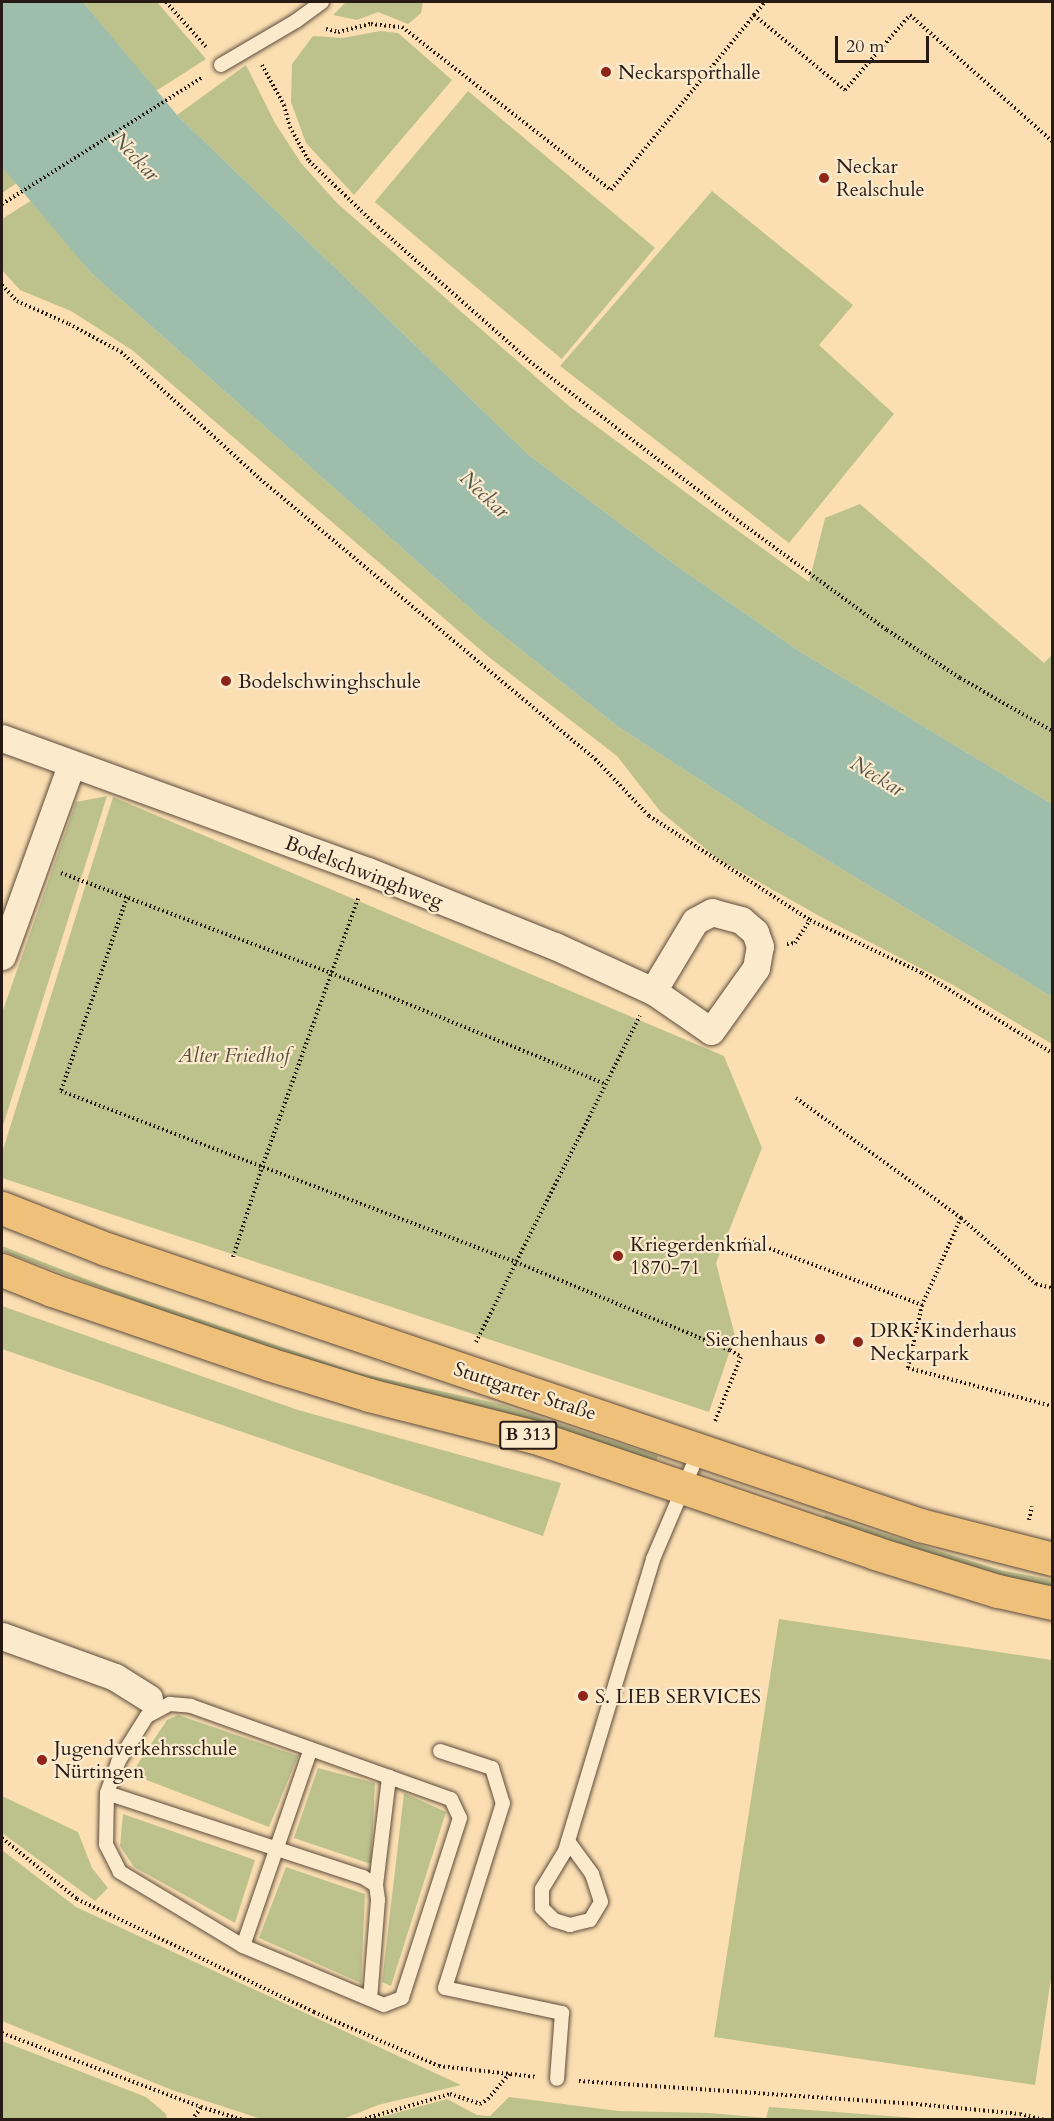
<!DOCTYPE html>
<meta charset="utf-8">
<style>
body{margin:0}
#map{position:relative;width:1054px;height:2121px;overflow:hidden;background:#fbdfb2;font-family:Cardo,serif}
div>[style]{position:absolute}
.green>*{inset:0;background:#bdc28d;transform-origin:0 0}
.water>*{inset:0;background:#9fbdab}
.path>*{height:4px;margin-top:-2px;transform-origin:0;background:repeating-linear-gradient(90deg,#281a15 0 1.5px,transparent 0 4.5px)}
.roads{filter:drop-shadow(0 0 2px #5d4b3c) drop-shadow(0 0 2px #5d4b3c)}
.lane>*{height:14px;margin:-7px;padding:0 7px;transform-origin:7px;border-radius:7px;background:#fceacd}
.street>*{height:27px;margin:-13.5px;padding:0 13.5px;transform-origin:13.5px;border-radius:13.5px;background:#fceacd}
.primary>*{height:33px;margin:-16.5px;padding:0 16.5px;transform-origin:16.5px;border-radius:16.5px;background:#eec079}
.dots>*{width:16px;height:16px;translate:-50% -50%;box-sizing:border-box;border:3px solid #fceacd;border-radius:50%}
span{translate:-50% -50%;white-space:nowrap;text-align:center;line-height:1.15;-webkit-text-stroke:4.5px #fceacd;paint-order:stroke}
.shield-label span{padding:2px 4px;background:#fceacd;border:2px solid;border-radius:4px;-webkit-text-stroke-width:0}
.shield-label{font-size:18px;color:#281a15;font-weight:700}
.poi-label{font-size:20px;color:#281a15}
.left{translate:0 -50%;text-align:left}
.right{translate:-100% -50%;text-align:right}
.street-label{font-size:20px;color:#281a15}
.park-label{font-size:20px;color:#554c39;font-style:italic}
.water-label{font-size:21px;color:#52534a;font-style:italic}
.frame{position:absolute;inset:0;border:3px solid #281a15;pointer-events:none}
.scale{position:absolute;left:835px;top:36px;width:94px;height:27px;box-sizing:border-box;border:3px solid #281a15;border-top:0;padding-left:8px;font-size:18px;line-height:21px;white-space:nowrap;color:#281a15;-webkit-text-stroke:4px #fceacd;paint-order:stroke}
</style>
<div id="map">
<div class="green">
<i style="clip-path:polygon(83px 2px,157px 2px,206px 59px,156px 91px)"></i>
<i style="clip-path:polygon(346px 2px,423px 2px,421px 13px,408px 24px,378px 12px,357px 20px,333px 15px)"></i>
<i style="clip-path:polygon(380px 31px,398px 33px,452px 80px,354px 195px,306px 143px,291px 102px,292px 64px,313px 36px,343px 38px)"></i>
<i style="clip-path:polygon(246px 65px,275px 123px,301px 163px,337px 203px,569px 406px,719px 517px,809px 582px,825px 518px,860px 504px,1044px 663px,1052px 655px,1052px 804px,799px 651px,677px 566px,529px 455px,177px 115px)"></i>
<i style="left:468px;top:91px;width:244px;height:145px;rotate:40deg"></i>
<i style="clip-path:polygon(2px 167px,17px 183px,2px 193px)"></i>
<i style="clip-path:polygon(712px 191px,853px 305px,819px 345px,894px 414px,789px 543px,560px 366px)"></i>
<i style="clip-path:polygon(32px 200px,91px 273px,482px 619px,617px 726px,766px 823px,1052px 997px,1052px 1044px,953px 985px,823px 918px,718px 859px,660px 811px,617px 756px,490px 658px,132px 350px,71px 311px,20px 290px,2px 270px,2px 219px)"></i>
<i style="clip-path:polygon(107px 796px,2px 1129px,2px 1013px,76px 802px)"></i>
<i style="clip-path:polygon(113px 797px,724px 1056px,762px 1148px,716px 1263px,735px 1336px,709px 1412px,2px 1178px,2px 1153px)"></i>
<i style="clip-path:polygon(2px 1246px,109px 1288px,358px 1373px,500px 1404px,658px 1456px,655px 1464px,299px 1362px,2px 1251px)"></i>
<i style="clip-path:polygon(2px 1306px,298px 1410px,561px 1483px,543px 1536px,2px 1349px)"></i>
<i style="clip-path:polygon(825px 1515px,1000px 1570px,1052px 1580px,1052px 1589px,1011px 1580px,823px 1522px)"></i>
<i style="clip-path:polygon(779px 1619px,1052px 1660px,1052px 1972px,1035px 2085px,714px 2037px)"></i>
<i style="clip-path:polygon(178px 1715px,298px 1756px,269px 1827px,131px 1774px,167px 1720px)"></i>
<i style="clip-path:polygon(318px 1768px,375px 1783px,371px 1864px,294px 1838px)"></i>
<i style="clip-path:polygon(404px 1793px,446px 1812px,391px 1986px,382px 1982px)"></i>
<i style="clip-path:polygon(2px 1796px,78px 1832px,92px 1868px,108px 1888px,95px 1901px,2px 1833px)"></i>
<i style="clip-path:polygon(123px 1814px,255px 1860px,235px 1923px,134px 1867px,120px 1846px)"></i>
<i style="clip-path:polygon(2px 1850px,76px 1907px,461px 2085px,378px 2105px,343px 2119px,261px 2119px,172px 2090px,2px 2021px)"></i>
<i style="clip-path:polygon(286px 1867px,365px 1894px,361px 1983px,259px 1938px)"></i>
<i style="clip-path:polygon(2px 2041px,146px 2097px,166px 2114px,167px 2119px,2px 2119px)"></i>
<i style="clip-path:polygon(509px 2097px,618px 2111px,710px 2113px,766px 2118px,769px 2107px,929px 2119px,374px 2119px,447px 2099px,477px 2115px,490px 2116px)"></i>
</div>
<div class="water">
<i style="clip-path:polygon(2px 2px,83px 2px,177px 115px,529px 455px,677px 566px,799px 651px,1052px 804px,1052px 997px,766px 823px,617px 726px,482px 619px,91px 273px,2px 167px)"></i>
</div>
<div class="path">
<i style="left:166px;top:2px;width:62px;rotate:48.3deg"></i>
<i style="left:754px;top:15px;width:17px;rotate:-50deg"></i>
<i style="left:326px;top:29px;width:12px;rotate:14deg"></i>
<i style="left:338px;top:32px;width:34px;rotate:-14deg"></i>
<i style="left:371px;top:24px;width:31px;rotate:6deg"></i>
<i style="left:402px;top:27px;width:265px;rotate:38deg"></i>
<i style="left:611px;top:190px;width:226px;rotate:-50.7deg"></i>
<i style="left:754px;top:15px;width:118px;rotate:39.5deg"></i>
<i style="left:845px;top:90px;width:99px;rotate:-49.1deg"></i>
<i style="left:910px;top:15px;width:190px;rotate:41.6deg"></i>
<i style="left:262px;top:65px;width:46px;rotate:61.2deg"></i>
<i style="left:284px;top:105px;width:23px;rotate:75deg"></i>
<i style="left:290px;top:127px;width:39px;rotate:61deg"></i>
<i style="left:309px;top:161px;width:95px;rotate:43.7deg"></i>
<i style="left:378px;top:227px;width:207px;rotate:41.5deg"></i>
<i style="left:533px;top:364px;width:252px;rotate:37.4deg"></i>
<i style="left:733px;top:517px;width:191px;rotate:36.3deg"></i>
<i style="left:887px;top:630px;width:87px;rotate:33.3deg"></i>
<i style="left:960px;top:678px;width:106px;rotate:29.9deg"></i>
<i style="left:2px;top:204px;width:238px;rotate:-32.3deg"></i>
<i style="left:2px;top:285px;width:22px;rotate:47deg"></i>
<i style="left:17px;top:301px;width:57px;rotate:23.9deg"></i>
<i style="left:69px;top:324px;width:59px;rotate:28.3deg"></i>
<i style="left:121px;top:352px;width:188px;rotate:42.4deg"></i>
<i style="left:260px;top:479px;width:437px;rotate:39.9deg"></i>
<i style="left:595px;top:759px;width:79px;rotate:46.5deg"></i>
<i style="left:649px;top:816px;width:192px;rotate:32.9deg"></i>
<i style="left:810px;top:920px;width:124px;rotate:25.3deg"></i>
<i style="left:922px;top:973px;width:153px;rotate:31.6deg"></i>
<i style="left:61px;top:873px;width:288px;rotate:20.3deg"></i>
<i style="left:331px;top:973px;width:297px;rotate:22deg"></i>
<i style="left:127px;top:897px;width:205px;rotate:108.8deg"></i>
<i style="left:61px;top:1091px;width:486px;rotate:20.6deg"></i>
<i style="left:516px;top:1262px;width:231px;rotate:22.4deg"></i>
<i style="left:730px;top:1350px;width:13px;rotate:32deg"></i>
<i style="left:741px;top:1357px;width:69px;rotate:112.1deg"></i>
<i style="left:787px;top:944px;width:8px;rotate:-7deg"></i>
<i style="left:795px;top:943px;width:27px;rotate:-57deg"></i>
<i style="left:796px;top:1098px;width:204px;rotate:36deg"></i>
<i style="left:961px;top:1218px;width:100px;rotate:41.3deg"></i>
<i style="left:1036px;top:1284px;width:16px;rotate:14deg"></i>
<i style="left:961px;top:1218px;width:95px;rotate:114.1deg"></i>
<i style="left:922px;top:1305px;width:65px;rotate:102.5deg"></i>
<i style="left:908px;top:1368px;width:149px;rotate:14.8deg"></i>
<i style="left:744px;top:1239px;width:190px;rotate:20.3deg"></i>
<i style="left:233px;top:1257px;width:95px;rotate:-72.1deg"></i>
<i style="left:262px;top:1167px;width:285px;rotate:-70.3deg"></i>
<i style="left:476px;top:1342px;width:365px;rotate:-63.3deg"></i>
<i style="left:1029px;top:1520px;width:14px;rotate:-78deg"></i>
<i style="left:2px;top:1838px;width:97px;rotate:39.1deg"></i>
<i style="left:77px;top:1899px;width:263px;rotate:25.5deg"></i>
<i style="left:314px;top:2012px;width:136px;rotate:23.4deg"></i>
<i style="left:439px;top:2066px;width:98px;rotate:6.5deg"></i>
<i style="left:2px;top:2033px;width:212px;rotate:20.4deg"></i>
<i style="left:201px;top:2107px;width:44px;rotate:17.2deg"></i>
<i style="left:579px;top:2081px;width:338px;rotate:3.9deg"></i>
<i style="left:916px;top:2104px;width:104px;rotate:5.5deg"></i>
<i style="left:1020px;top:2114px;width:25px;rotate:14deg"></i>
<i style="left:192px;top:2120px;width:16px;rotate:-55deg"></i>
<i style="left:361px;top:2120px;width:93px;rotate:-16.3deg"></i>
<i style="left:450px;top:2094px;width:32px;rotate:18deg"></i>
<i style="left:480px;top:2104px;width:9px;rotate:-32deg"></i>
<i style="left:488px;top:2099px;width:33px;rotate:-50deg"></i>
</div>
<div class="roads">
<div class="lane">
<i style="left:221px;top:65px;width:87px;rotate:-30.4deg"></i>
<i style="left:296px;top:21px;width:32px;rotate:-36deg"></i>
<i style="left:170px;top:1704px;width:21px;rotate:5deg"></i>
<i style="left:191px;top:1706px;width:276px;rotate:19.7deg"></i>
<i style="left:451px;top:1799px;width:21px;rotate:65deg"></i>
<i style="left:460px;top:1818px;width:189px;rotate:107.9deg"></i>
<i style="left:402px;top:1998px;width:19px;rotate:159deg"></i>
<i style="left:384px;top:2005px;width:153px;rotate:-157.3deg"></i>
<i style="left:243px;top:1946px;width:144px;rotate:-149deg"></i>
<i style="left:120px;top:1872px;width:30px;rotate:-117deg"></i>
<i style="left:106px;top:1845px;width:52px;rotate:-88.9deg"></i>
<i style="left:107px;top:1793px;width:33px;rotate:-70deg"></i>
<i style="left:118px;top:1762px;width:54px;rotate:-57.8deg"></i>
<i style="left:147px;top:1716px;width:26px;rotate:-28deg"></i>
<i style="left:440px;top:1751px;width:55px;rotate:18.1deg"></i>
<i style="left:492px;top:1768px;width:37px;rotate:73deg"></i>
<i style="left:503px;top:1803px;width:194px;rotate:107.4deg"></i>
<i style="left:445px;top:1988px;width:120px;rotate:12.1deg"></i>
<i style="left:562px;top:2013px;width:66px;rotate:94.3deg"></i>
<i style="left:107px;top:1793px;width:269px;rotate:18.2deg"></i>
<i style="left:363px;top:1877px;width:15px;rotate:32deg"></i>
<i style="left:376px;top:1885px;width:15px;rotate:82deg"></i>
<i style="left:378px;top:1900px;width:99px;rotate:94.6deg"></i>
<i style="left:568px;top:1841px;width:41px;rotate:54deg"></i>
<i style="left:592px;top:1874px;width:29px;rotate:72deg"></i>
<i style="left:601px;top:1902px;width:21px;rotate:121deg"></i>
<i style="left:590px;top:1920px;width:21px;rotate:166deg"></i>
<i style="left:570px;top:1925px;width:17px;rotate:-163deg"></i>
<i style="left:554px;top:1920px;width:17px;rotate:-135deg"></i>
<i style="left:542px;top:1908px;width:19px;rotate:-90deg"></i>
<i style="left:542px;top:1889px;width:44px;rotate:-58.8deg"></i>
<i style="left:565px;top:1851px;width:305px;rotate:-73.2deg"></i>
<i style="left:653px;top:1559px;width:120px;rotate:-66.9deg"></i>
<i style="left:376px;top:1885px;width:109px;rotate:-83.1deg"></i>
<i style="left:243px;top:1946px;width:208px;rotate:-71deg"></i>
</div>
<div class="street">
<i style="left:2px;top:738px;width:389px;rotate:20deg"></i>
<i style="left:368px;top:871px;width:201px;rotate:21.9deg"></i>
<i style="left:555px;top:946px;width:108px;rotate:24.7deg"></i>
<i style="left:653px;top:991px;width:70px;rotate:34.6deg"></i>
<i style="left:711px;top:1031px;width:77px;rotate:-54.5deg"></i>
<i style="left:756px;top:968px;width:22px;rotate:-80deg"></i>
<i style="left:760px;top:946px;width:15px;rotate:-110deg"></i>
<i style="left:755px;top:932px;width:18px;rotate:-139deg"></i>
<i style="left:741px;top:920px;width:30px;rotate:-165deg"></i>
<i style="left:712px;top:912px;width:19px;rotate:152deg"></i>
<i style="left:695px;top:921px;width:82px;rotate:121deg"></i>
<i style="left:2px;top:956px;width:203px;rotate:-70.1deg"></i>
<i style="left:2px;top:1636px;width:120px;rotate:19.9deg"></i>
<i style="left:115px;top:1677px;width:40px;rotate:32deg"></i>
</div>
<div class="primary">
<i style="left:2px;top:1208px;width:112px;rotate:21.5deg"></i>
<i style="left:106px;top:1249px;width:860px;rotate:18.73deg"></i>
<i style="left:920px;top:1525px;width:136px;rotate:14.4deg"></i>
<i style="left:2px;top:1270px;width:54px;rotate:21.8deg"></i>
<i style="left:52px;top:1290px;width:229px;rotate:18.8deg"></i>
<i style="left:269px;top:1364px;width:105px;rotate:17.2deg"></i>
<i style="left:369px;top:1395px;width:171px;rotate:14.2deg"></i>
<i style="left:535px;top:1437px;width:359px;rotate:18.8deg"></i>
<i style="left:875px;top:1553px;width:129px;rotate:17.2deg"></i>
<i style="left:998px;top:1591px;width:55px;rotate:12.5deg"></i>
</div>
</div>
<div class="dots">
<i style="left:606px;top:72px;background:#8f2418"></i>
<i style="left:824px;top:178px;background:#8f2418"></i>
<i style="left:226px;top:681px;background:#8f2418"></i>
<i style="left:618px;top:1256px;background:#8f2418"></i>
<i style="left:820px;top:1339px;background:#8f2418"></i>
<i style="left:858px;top:1342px;background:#8f2418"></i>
<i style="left:583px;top:1696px;background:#8f2418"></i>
<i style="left:42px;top:1760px;background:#8f2418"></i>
</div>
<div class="shield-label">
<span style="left:528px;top:1435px">B 313</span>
</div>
<div class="poi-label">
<span class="left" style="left:618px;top:72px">Neckarsporthalle</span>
<span class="left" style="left:836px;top:178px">Neckar<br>Realschule</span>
<span class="left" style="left:238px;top:681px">Bodelschwinghschule</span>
<span class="left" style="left:630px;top:1256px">Kriegerdenkmal<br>1870-71</span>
<span class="left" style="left:870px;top:1342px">DRK Kinderhaus<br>Neckarpark</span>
<span class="right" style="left:808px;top:1339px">Siechenhaus</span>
<span class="left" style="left:595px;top:1696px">S. LIEB SERVICES</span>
<span class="left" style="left:54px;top:1760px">Jugendverkehrsschule<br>Nürtingen</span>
</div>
<div class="street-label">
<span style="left:364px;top:872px;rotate:21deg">Bodelschwinghweg</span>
<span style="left:525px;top:1391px;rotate:18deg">Stuttgarter Straße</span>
</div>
<div class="park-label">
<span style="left:234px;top:1055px">Alter Friedhof</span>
</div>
<div class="water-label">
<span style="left:135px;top:157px;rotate:47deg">Neckar</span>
<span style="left:484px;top:495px;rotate:43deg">Neckar</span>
<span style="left:877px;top:777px;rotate:31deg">Neckar</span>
</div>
<div class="frame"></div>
<div class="scale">20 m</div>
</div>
